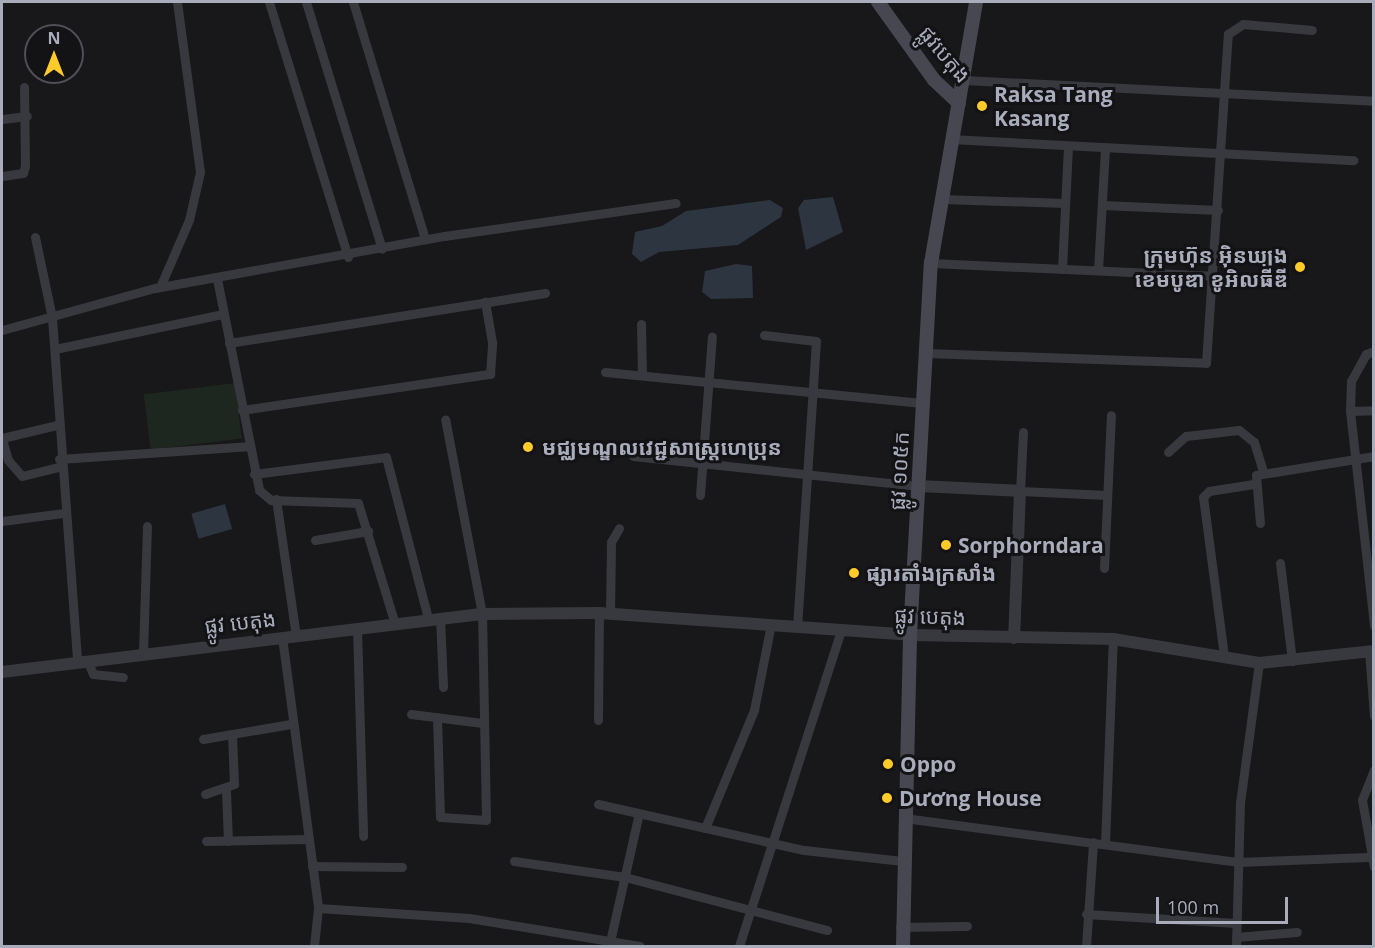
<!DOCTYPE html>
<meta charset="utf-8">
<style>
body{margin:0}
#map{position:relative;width:1375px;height:948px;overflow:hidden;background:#18171a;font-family:"Open Sans","Noto Sans Khmer",sans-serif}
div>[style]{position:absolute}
.green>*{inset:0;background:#1d261f;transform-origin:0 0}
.water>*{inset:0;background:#2c3540;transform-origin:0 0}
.minor>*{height:9px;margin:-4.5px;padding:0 4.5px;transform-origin:4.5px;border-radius:4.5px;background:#38393f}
.tertiary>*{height:12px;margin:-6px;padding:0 6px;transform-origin:6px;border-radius:6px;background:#38393f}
.secondary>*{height:14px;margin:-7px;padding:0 7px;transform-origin:7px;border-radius:7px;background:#464750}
.dots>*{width:16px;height:16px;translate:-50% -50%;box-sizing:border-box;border:3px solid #131215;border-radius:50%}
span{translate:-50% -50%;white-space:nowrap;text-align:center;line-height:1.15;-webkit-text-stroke:6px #131215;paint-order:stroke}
.street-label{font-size:21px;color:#a8acbb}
.poi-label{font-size:21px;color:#a8acbb;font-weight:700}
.left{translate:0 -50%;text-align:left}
.right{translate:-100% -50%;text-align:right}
.frame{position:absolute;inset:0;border:3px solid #a8acbb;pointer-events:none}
.north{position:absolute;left:24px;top:24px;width:60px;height:60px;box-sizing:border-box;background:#131215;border:2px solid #4f5057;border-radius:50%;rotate:0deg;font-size:16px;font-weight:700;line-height:24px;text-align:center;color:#a8acbb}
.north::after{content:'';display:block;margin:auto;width:21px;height:27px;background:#ffcb2b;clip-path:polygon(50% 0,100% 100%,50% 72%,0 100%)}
.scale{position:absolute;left:1156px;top:897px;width:132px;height:27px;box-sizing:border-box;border:3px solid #a8acbb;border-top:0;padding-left:8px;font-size:18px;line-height:21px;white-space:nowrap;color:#a8acbb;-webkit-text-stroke:4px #131215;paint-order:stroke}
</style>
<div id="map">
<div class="green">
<i style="left:235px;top:383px;width:56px;height:92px;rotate:83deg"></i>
</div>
<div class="water">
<i style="clip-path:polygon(833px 197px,843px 232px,806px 250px,798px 208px,804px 200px)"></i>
<i style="clip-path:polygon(770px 200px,783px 208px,781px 217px,738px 245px,659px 252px,641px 262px,632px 254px,635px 232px,662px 226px,686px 211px)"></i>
<i style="clip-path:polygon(736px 264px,752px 266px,753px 298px,711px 299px,702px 292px,705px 271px)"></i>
<i style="left:225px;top:504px;width:26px;height:35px;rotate:74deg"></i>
</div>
<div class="minor">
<i style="left:269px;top:2px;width:267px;rotate:72.8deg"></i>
<i style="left:306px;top:2px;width:258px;rotate:72.9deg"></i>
<i style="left:353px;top:2px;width:248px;rotate:73.1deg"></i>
<i style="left:964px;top:80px;width:411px;rotate:2.9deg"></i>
<i style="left:2px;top:119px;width:25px;rotate:-7deg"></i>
<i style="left:950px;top:139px;width:404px;rotate:3deg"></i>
<i style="left:2px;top:176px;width:21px;rotate:-8deg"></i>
<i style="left:23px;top:173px;width:7px;rotate:-74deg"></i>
<i style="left:25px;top:166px;width:79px;rotate:-90.7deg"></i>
<i style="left:941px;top:199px;width:124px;rotate:1.8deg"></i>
<i style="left:1102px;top:205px;width:116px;rotate:2.5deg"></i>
<i style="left:35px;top:237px;width:83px;rotate:78.1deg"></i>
<i style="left:52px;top:318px;width:344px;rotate:85.8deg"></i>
<i style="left:931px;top:263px;width:283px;rotate:2.6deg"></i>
<i style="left:1062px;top:269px;width:121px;rotate:-87.2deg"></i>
<i style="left:1098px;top:270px;width:121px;rotate:-86.7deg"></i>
<i style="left:217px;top:279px;width:215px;rotate:78.7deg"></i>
<i style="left:259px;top:490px;width:16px;rotate:40deg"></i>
<i style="left:271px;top:500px;width:87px;rotate:2deg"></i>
<i style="left:358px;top:503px;width:127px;rotate:73deg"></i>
<i style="left:160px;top:287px;width:73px;rotate:-66.6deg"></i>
<i style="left:189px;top:220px;width:49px;rotate:-77.1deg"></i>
<i style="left:200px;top:172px;width:172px;rotate:-97.7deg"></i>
<i style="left:641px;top:324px;width:50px;rotate:88.9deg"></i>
<i style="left:2px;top:330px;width:159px;rotate:-15.4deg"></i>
<i style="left:155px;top:288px;width:294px;rotate:-10.2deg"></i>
<i style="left:444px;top:236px;width:234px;rotate:-8.1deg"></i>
<i style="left:764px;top:335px;width:52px;rotate:6.6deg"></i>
<i style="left:816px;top:341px;width:286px;rotate:93.8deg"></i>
<i style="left:229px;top:343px;width:320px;rotate:-9deg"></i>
<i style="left:55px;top:349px;width:172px;rotate:-11.8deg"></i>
<i style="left:1374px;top:351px;width:9px;rotate:159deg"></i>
<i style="left:1366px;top:354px;width:31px;rotate:119deg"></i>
<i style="left:1351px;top:381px;width:30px;rotate:92deg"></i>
<i style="left:1350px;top:411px;width:216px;rotate:83.6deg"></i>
<i style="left:926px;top:353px;width:280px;rotate:2deg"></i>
<i style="left:1206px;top:363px;width:330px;rotate:-86.2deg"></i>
<i style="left:1228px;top:34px;width:18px;rotate:-34deg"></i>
<i style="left:1243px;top:24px;width:69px;rotate:5deg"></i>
<i style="left:605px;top:372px;width:321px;rotate:5.6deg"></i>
<i style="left:242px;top:410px;width:251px;rotate:-8.3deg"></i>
<i style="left:490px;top:374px;width:32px;rotate:-86deg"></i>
<i style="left:492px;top:342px;width:41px;rotate:-99.9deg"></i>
<i style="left:1350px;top:411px;width:24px;rotate:-2deg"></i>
<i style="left:1023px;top:432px;width:59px;rotate:92.9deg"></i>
<i style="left:1020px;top:491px;width:87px;rotate:2.6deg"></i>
<i style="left:2px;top:438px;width:57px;rotate:-13.3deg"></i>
<i style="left:2px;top:439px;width:22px;rotate:74deg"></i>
<i style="left:8px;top:460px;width:21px;rotate:49deg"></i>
<i style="left:22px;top:476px;width:38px;rotate:-14deg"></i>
<i style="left:1168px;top:452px;width:24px;rotate:-42deg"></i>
<i style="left:1186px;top:436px;width:53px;rotate:-6.5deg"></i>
<i style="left:1239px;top:430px;width:19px;rotate:39deg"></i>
<i style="left:1254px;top:442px;width:31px;rotate:73deg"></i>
<i style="left:633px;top:456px;width:288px;rotate:6deg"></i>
<i style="left:59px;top:459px;width:189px;rotate:-3.9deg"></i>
<i style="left:254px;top:474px;width:133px;rotate:-7.3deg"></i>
<i style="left:386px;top:457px;width:166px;rotate:75.4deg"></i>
<i style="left:700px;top:495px;width:159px;rotate:-85.7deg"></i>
<i style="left:276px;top:499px;width:138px;rotate:81.7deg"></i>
<i style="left:2px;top:521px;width:63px;rotate:-7.4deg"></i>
<i style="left:1260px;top:523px;width:48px;rotate:-94.8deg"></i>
<i style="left:1256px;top:475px;width:120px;rotate:-9.1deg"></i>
<i style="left:315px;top:540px;width:54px;rotate:-9.6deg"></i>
<i style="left:1280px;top:563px;width:99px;rotate:83deg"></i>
<i style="left:1104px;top:568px;width:153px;rotate:-87.4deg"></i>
<i style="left:610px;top:614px;width:72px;rotate:-89.2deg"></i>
<i style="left:611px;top:542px;width:16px;rotate:-60deg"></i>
<i style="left:440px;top:617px;width:70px;rotate:87.5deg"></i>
<i style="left:357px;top:629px;width:207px;rotate:88.3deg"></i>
<i style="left:282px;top:637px;width:273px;rotate:82.4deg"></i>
<i style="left:318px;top:908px;width:38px;rotate:96deg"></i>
<i style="left:1369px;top:651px;width:65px;rotate:85.6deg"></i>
<i style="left:143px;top:653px;width:127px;rotate:-88.2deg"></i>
<i style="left:1224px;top:656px;width:160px;rotate:-97.5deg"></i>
<i style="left:1203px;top:497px;width:8px;rotate:-45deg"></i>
<i style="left:1209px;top:491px;width:45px;rotate:-9deg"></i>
<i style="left:87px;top:660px;width:15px;rotate:67deg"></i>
<i style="left:93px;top:674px;width:30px;rotate:6deg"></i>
<i style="left:411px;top:714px;width:72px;rotate:7.2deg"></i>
<i style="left:437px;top:717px;width:100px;rotate:88.3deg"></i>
<i style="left:440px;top:817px;width:46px;rotate:3.7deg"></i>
<i style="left:486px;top:820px;width:206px;rotate:-91.1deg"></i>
<i style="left:482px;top:614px;width:198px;rotate:-100.7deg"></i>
<i style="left:598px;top:720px;width:107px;rotate:-89.5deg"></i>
<i style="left:203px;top:739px;width:89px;rotate:-9.7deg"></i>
<i style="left:1374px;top:770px;width:32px;rotate:112deg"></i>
<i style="left:1362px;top:800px;width:68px;rotate:79.8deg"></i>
<i style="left:226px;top:791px;width:50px;rotate:87.7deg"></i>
<i style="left:205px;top:794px;width:31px;rotate:-19deg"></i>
<i style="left:234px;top:784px;width:50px;rotate:-92.3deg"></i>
<i style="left:598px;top:804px;width:211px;rotate:12.6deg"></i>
<i style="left:804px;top:850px;width:99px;rotate:6.4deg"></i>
<i style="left:904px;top:818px;width:336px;rotate:7.5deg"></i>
<i style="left:1237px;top:862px;width:131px;rotate:-2.2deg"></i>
<i style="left:705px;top:828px;width:128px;rotate:-67.4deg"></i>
<i style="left:754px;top:710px;width:88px;rotate:-78.8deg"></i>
<i style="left:206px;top:841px;width:103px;rotate:-1.1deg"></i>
<i style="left:1105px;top:844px;width:205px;rotate:-87.8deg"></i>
<i style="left:514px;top:861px;width:112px;rotate:8.2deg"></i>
<i style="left:625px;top:877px;width:209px;rotate:14.7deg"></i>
<i style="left:312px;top:866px;width:90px;rotate:0.6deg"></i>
<i style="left:318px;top:908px;width:151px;rotate:3.8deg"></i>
<i style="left:469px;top:918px;width:173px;rotate:9.3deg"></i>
<i style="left:1086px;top:914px;width:150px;rotate:3.4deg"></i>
<i style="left:900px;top:927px;width:67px;rotate:-0.9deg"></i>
<i style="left:1236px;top:937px;width:61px;rotate:-4.7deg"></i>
<i style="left:609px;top:946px;width:136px;rotate:-77.3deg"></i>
<i style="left:739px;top:946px;width:331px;rotate:-72.1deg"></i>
<i style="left:1086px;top:946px;width:104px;rotate:-86.1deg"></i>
<i style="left:1236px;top:946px;width:143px;rotate:-88.4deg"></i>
<i style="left:1240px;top:803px;width:141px;rotate:-82.3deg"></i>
</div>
<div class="tertiary">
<i style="left:919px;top:486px;width:101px;rotate:2.8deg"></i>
<i style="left:1020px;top:491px;width:147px;rotate:92.3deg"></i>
<i style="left:2px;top:672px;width:483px;rotate:-6.9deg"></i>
<i style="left:482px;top:614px;width:117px;rotate:-0.5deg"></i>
<i style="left:599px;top:613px;width:312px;rotate:4deg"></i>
<i style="left:910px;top:635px;width:203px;rotate:1.1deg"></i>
<i style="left:1113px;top:639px;width:148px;rotate:9.3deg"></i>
<i style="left:1259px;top:663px;width:116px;rotate:-6deg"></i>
</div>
<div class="secondary">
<i style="left:878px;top:2px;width:96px;rotate:54.3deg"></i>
<i style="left:934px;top:80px;width:34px;rotate:43deg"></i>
<i style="left:903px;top:946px;width:311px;rotate:-88.7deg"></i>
<i style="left:910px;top:635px;width:373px;rotate:-86.8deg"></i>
<i style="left:931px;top:263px;width:265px;rotate:-80.2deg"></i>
</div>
<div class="dots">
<i style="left:982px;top:106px;background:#ffcb2b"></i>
<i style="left:1300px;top:267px;background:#ffcb2b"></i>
<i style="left:528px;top:447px;background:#ffcb2b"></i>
<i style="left:946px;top:545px;background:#ffcb2b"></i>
<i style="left:854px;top:573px;background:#ffcb2b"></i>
<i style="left:888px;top:764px;background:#ffcb2b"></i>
<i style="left:887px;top:798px;background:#ffcb2b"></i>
</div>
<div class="street-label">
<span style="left:945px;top:54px;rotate:50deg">ផ្លូវបេតុង</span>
<span style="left:899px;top:471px;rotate:-87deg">ផ្លូវ ១០៥ក</span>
<span style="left:930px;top:616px;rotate:2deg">ផ្លូវ បេតុង</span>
<span style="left:240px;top:622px;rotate:-6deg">ផ្លូវ បេតុង</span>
</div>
<div class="poi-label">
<span class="left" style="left:994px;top:106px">Raksa Tang<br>Kasang</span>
<span class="right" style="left:1288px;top:267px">ក្រុមហ៊ុន អ៊ិនឃ្យុង<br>ខេមបូឌា ខូអិលធីឌី</span>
<span class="left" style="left:542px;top:447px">មជ្ឈមណ្ឌលវេជ្ជសាស្ត្រហេប្រុន</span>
<span class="left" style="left:958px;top:545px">Sorphorndara</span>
<span class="left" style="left:866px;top:573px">ផ្សារតាំងក្រសាំង</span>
<span class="left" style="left:900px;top:764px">Oppo</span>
<span class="left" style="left:899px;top:798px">Dương House</span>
</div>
<div class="frame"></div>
<div class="north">N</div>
<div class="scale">100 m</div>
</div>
